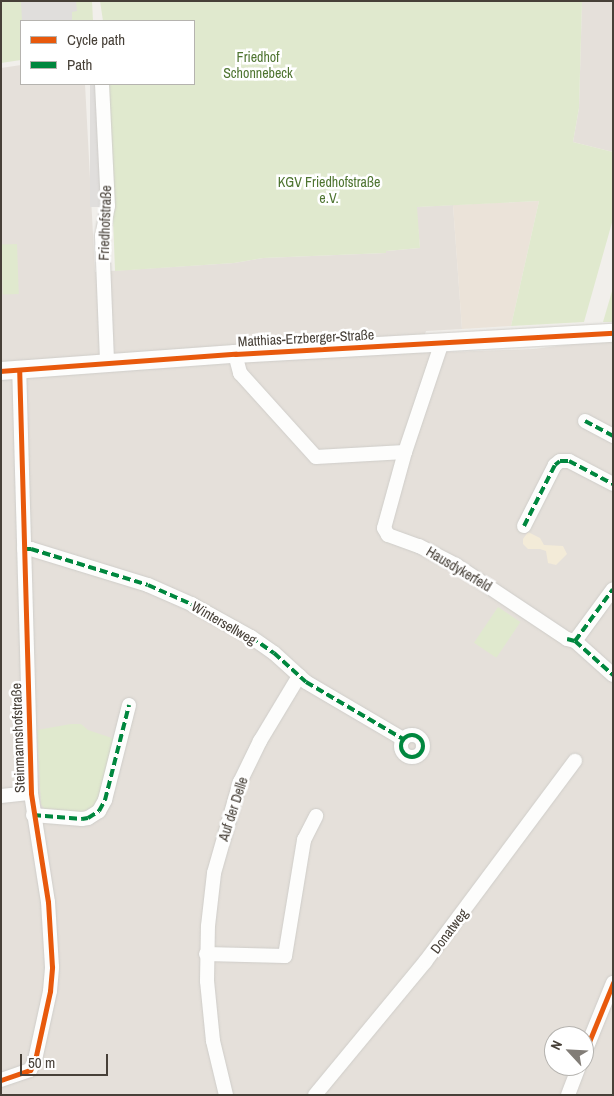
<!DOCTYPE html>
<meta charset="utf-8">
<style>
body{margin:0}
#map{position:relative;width:614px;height:1096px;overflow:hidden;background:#f1efeb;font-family:"Archivo Narrow",sans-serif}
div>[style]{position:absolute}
.residential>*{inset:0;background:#e5e0da}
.commercial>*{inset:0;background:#ebe3d9}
.green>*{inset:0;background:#e0e9ce;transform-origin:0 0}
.sand>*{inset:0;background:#f3ebd8}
.parking>*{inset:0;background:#e0dedc;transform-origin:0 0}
.roads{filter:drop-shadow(0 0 1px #cfcdc9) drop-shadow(0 0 1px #cfcdc9)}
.minor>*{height:14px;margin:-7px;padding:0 7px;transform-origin:7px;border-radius:7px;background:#fdfdfc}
.minor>.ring{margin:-7px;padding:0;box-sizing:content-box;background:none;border:14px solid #fdfdfc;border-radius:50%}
.tertiary>*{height:18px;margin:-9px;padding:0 9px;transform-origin:9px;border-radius:9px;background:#fdfdfc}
.quiet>*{height:4px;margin-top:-2px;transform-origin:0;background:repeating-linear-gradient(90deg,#00873e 0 8px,transparent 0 12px)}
.quiet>.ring{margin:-2px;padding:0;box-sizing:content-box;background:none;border:4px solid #00873e;border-radius:50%}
.cycleway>*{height:5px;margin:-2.5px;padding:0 2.5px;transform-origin:2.5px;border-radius:2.5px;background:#e8590c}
span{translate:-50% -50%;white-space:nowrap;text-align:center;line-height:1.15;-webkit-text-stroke:5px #fff;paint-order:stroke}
.park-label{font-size:14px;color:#4e7430}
.street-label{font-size:14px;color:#474038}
.frame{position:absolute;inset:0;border:2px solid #474038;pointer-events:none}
.legend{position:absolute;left:20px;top:20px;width:175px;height:65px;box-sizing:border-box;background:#fff;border:1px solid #b5b3af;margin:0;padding:6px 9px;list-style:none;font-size:15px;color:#474038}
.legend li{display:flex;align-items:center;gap:10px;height:25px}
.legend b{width:25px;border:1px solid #b5b3af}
.north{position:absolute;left:544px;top:1026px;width:50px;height:50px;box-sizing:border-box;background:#fff;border:1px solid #b5b3af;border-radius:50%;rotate:295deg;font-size:14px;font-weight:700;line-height:20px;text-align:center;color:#474038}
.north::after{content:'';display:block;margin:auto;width:18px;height:22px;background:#827d77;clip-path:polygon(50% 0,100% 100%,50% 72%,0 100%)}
.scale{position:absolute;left:20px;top:1054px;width:88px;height:22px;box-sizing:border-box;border:2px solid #474038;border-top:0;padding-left:6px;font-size:15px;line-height:18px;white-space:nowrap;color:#474038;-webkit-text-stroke:4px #fff;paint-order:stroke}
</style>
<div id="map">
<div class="residential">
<i style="clip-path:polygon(582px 1px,613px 1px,613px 152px,573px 142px,579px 108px)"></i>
<i style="clip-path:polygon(evenodd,21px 65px,21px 84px,85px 84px,95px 272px,234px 263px,263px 258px,386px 253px,386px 251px,420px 248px,416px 207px,453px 205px,462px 329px,426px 331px,420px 353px,533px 349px,613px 339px,613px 1095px,1px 1095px,1px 68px,21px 65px,554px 1036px,584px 1036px,584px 1066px,554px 1066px,554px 1036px)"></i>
</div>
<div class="commercial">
<i style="clip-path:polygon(539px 201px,511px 326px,462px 329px,453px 205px)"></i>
</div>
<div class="green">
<i style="clip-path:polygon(1px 1px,92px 1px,93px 21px,21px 21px,21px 60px,1px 63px)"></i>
<i style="clip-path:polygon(100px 1px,582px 1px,579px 108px,573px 142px,613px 152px,613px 219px,584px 322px,511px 326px,539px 201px,417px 207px,420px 248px,386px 251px,386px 253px,263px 258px,234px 263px,115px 271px,108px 84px,194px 84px,194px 21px,103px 21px)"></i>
<i style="left:17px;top:244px;width:50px;height:16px;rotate:88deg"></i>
<i style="clip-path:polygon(613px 288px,613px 322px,603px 322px)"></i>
<i style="left:498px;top:607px;width:27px;height:43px;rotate:34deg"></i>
<i style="clip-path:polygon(71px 724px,81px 724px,88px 730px,115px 739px,97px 806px,83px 814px,44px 809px,41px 804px,37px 730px)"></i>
</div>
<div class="sand">
<i style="clip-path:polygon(528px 532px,540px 538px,544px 545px,563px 546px,567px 554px,556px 565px,548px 563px,546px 551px,540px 549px,528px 549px,523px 544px,523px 539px)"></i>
</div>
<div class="parking">
<i style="clip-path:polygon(21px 1px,76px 1px,77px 11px,72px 12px,72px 21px,22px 21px)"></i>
<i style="left:90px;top:84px;width:12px;height:123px"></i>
</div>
<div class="roads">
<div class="minor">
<i style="left:102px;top:84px;width:122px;rotate:87.2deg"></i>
<i style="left:108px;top:206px;width:31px;rotate:101deg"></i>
<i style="left:102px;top:236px;width:127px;rotate:87.7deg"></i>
<i style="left:442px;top:342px;width:116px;rotate:108.6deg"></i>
<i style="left:405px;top:452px;width:79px;rotate:105.4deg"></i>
<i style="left:384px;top:528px;width:8px;rotate:60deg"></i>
<i style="left:388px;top:535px;width:33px;rotate:20deg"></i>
<i style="left:419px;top:546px;width:42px;rotate:27.2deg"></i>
<i style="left:456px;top:565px;width:133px;rotate:33.7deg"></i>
<i style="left:567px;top:639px;width:8px;rotate:14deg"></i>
<i style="left:575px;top:641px;width:51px;rotate:41.8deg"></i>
<i style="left:235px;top:354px;width:20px;rotate:75deg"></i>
<i style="left:240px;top:373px;width:113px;rotate:47.9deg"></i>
<i style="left:316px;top:457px;width:89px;rotate:-3.2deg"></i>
<i style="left:585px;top:421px;width:32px;rotate:28deg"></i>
<i style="left:524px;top:526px;width:68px;rotate:-63.1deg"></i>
<i style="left:555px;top:465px;width:6px;rotate:-39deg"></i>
<i style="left:560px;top:461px;width:9px"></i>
<i style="left:569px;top:461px;width:50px;rotate:27.6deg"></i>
<i style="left:24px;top:549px;width:7px"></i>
<i style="left:31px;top:549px;width:122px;rotate:17.1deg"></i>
<i style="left:148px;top:585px;width:47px;rotate:23.8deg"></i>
<i style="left:191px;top:604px;width:68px;rotate:28.8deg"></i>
<i style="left:251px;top:637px;width:28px;rotate:35deg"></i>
<i style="left:274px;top:653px;width:43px;rotate:42.2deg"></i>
<i style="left:306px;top:682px;width:113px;rotate:30.4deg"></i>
<i style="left:575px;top:641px;width:64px;rotate:-53.8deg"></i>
<i class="ring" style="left:401px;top:735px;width:8px;height:8px"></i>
<i style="left:1px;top:796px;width:30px;rotate:-6deg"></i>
<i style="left:33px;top:815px;width:49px;rotate:4.7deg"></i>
<i style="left:82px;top:819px;width:6px;rotate:-9deg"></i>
<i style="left:88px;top:818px;width:13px;rotate:-32deg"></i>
<i style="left:99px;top:811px;width:13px;rotate:-61deg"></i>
<i style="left:105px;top:800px;width:98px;rotate:-75.8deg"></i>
<i style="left:206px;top:954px;width:79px;rotate:1.5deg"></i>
<i style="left:285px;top:956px;width:118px;rotate:-80.7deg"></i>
<i style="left:304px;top:840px;width:27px;rotate:-63deg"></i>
<i style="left:584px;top:1054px;width:77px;rotate:-67.8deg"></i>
<i style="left:1px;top:1080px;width:31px;rotate:-19deg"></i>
<i style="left:30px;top:1070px;width:11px;rotate:-63deg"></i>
<i style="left:35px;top:1060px;width:71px;rotate:-77.7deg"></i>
<i style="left:50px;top:991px;width:24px;rotate:-85deg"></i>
<i style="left:52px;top:967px;width:65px;rotate:-93.5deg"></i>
<i style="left:48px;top:902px;width:110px;rotate:-98.9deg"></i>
<i style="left:31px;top:793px;width:423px;rotate:-91.6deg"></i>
<i style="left:226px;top:1095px;width:56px;rotate:-103.5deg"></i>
<i style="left:213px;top:1041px;width:60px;rotate:-95.7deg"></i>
<i style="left:207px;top:981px;width:55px;rotate:-89deg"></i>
<i style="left:208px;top:926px;width:53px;rotate:-83.5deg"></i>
<i style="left:214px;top:873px;width:95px;rotate:-74.1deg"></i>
<i style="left:240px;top:782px;width:46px;rotate:-64deg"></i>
<i style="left:260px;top:741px;width:76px;rotate:-59deg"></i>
<i style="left:315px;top:1095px;width:173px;rotate:-50.4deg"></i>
<i style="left:425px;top:962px;width:251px;rotate:-53.3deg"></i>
<i style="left:568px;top:1095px;width:31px;rotate:-69deg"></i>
</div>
<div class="tertiary">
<i style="left:1px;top:371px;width:235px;rotate:-4.2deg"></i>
<i style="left:235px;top:354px;width:379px;rotate:-3.2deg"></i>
</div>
</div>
<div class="quiet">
<i style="left:585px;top:421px;width:32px;rotate:28deg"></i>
<i style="left:524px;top:526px;width:68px;rotate:-63.1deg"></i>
<i style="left:555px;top:465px;width:6px;rotate:-39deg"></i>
<i style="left:560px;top:461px;width:9px"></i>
<i style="left:569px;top:461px;width:50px;rotate:27.6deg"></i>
<i style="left:24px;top:549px;width:7px"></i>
<i style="left:31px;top:549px;width:122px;rotate:17.1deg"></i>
<i style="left:148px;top:585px;width:47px;rotate:23.8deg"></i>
<i style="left:191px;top:604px;width:68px;rotate:28.8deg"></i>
<i style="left:251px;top:637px;width:28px;rotate:35deg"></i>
<i style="left:274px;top:653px;width:43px;rotate:42.2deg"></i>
<i style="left:306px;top:682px;width:113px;rotate:30.4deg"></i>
<i style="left:567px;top:639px;width:8px;rotate:14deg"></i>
<i style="left:575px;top:641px;width:51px;rotate:41.8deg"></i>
<i style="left:575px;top:641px;width:64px;rotate:-53.8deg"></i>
<i class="ring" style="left:401px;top:735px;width:18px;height:18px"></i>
<i style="left:33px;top:815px;width:49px;rotate:4.7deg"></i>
<i style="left:82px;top:819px;width:6px;rotate:-9deg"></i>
<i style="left:88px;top:818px;width:13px;rotate:-32deg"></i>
<i style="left:99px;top:811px;width:13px;rotate:-61deg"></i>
<i style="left:105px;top:800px;width:98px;rotate:-75.8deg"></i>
</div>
<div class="cycleway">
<i style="left:1px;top:371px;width:235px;rotate:-4.2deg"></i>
<i style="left:235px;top:354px;width:379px;rotate:-3.2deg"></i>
<i style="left:584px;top:1054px;width:77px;rotate:-67.8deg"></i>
<i style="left:1px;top:1080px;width:31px;rotate:-19deg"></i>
<i style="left:30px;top:1070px;width:11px;rotate:-63deg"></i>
<i style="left:35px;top:1060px;width:71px;rotate:-77.7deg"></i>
<i style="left:50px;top:991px;width:24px;rotate:-85deg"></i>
<i style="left:52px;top:967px;width:65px;rotate:-93.5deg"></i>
<i style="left:48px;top:902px;width:110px;rotate:-98.9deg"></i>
<i style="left:31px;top:793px;width:423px;rotate:-91.6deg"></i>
</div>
<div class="park-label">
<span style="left:258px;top:65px">Friedhof<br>Schonnebeck</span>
<span style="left:329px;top:190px">KGV Friedhofstraße<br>e.V.</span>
</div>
<div class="street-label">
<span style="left:105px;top:223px;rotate:-88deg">Friedhofstraße</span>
<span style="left:306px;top:338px;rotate:-3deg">Matthias-Erzberger-Straße</span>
<span style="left:459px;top:569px;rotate:31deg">Hausdykerfeld</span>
<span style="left:224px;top:623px;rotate:30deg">Wintersellweg</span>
<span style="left:18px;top:738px;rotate:-92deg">Steinmannshofstraße</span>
<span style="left:233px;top:809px;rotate:-72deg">Auf der Delle</span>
<span style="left:449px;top:931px;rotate:-53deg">Donatweg</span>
</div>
<div class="frame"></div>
<ul class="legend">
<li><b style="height:6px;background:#e8590c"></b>Cycle path</li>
<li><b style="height:6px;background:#00873e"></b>Path</li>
</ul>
<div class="north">N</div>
<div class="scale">50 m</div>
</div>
